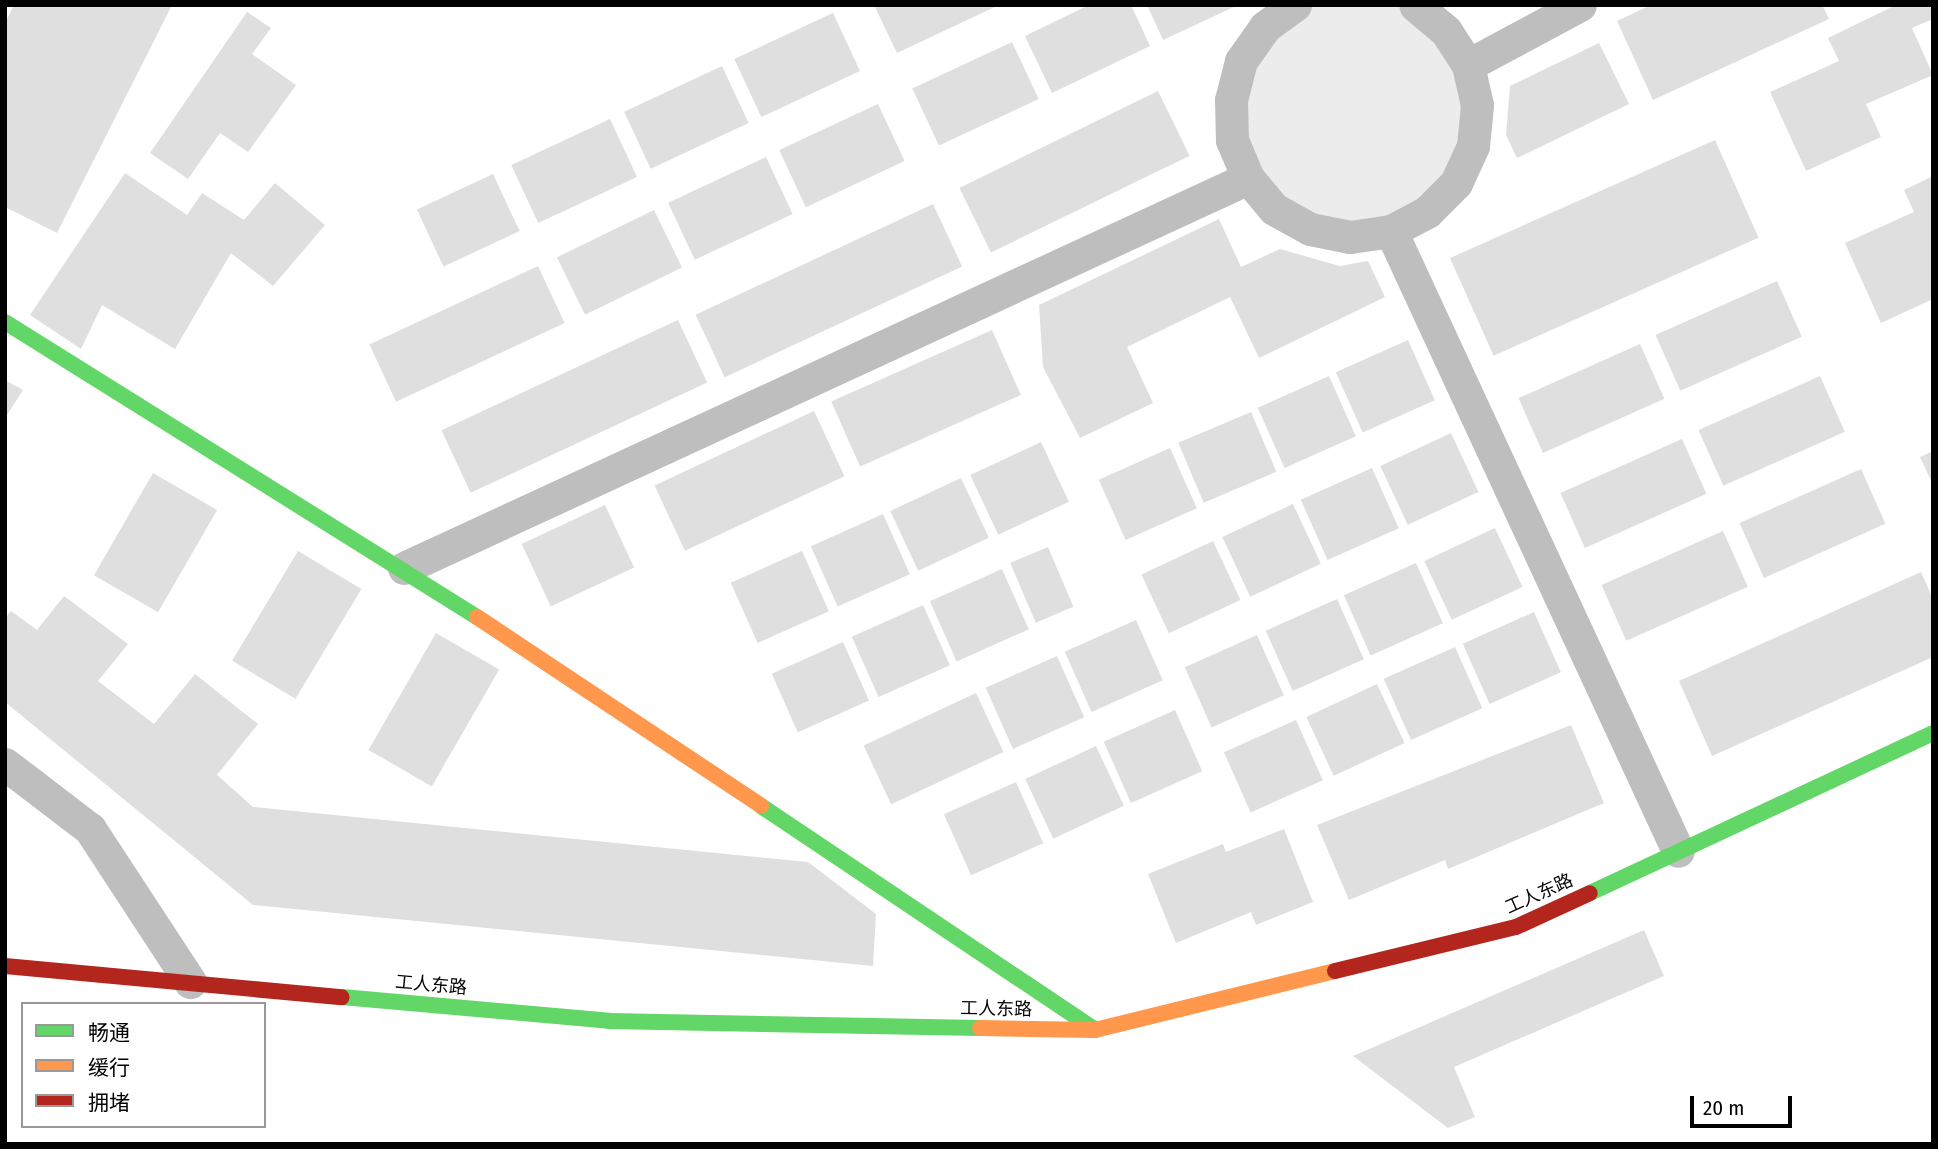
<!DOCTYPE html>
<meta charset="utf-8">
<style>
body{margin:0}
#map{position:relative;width:1938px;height:1149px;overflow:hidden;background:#fff;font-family:"Fira Sans Condensed","Noto Sans SC",sans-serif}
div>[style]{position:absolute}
.green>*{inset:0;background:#ececec}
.building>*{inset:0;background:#dfdfdf;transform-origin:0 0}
.street>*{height:33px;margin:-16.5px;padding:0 16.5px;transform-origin:16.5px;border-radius:16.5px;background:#bebebe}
.fast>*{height:16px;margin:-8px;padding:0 8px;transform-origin:8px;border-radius:8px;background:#63d668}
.slow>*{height:16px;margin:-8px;padding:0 8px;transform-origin:8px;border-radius:8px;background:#ff974d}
.jam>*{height:16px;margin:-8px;padding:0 8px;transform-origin:8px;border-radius:8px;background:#b3261e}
span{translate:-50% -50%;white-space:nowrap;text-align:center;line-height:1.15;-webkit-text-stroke:5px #fff;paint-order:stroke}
.street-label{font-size:18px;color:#000}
.frame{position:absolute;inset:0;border:7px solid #000;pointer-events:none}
.legend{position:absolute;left:21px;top:1002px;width:245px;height:126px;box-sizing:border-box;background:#fff;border:2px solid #999;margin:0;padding:9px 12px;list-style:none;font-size:21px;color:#000}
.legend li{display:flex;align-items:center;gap:14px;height:35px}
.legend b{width:35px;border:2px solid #999}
.scale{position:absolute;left:1690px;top:1096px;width:102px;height:32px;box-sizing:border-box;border:4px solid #000;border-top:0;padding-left:9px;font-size:21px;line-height:24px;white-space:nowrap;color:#000;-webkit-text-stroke:5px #fff;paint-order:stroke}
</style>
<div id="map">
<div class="green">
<i style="clip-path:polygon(1295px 5px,1415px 5px,1468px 65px,1456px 183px,1350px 237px,1248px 178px,1241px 61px)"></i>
</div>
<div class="building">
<i style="clip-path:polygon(14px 5px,172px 5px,57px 233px,5px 207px,5px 23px)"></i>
<i style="clip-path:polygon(874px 5px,999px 5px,897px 53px)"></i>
<i style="clip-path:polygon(1089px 5px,1131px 5px,1150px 46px,1052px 93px,1025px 36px)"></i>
<i style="clip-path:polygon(1147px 5px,1238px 5px,1163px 40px)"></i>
<i style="clip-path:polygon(1651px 5px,1822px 5px,1829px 19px,1653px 100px,1617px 21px)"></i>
<i style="clip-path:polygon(1896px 5px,1933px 5px,1933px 19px,1912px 28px,1933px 75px,1866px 104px,1881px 137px,1806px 171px,1770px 92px,1839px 61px,1828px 38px)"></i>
<i style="clip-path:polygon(247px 12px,271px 28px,252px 54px,296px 85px,248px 152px,220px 133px,188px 179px,150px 153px)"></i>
<i style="left:833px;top:13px;width:64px;height:109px;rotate:65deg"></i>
<i style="left:1012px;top:42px;width:63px;height:110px;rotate:65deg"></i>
<i style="clip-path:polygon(1599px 43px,1629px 104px,1517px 158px,1506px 135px,1510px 86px)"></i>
<i style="left:722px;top:66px;width:63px;height:108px;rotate:65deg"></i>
<i style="left:1158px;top:91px;width:72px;height:221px;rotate:64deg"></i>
<i style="left:878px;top:104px;width:63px;height:109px;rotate:65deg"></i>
<i style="left:610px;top:119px;width:64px;height:109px;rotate:65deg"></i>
<i style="left:1715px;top:140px;width:107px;height:290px;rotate:66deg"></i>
<i style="left:766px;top:157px;width:63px;height:108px;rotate:65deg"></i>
<i style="clip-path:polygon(125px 173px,187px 215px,202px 193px,244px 220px,275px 183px,325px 225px,273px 286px,231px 253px,175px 349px,102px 305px,81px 349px,30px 315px)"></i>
<i style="left:493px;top:174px;width:63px;height:84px;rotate:65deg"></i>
<i style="clip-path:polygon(1933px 176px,1933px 299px,1881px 323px,1845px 243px,1914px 212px,1904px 190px)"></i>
<i style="left:933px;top:204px;width:69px;height:262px;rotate:65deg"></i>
<i style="left:654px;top:210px;width:64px;height:108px;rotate:64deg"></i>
<i style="clip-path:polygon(1219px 219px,1241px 267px,1280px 249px,1340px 266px,1368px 261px,1385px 297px,1259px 358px,1230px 297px,1127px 347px,1153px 403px,1080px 438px,1043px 367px,1039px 305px)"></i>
<i style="left:538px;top:266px;width:63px;height:186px;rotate:65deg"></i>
<i style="left:1777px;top:281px;width:61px;height:133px;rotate:66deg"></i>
<i style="left:678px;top:320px;width:69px;height:261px;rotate:65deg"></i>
<i style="left:992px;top:330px;width:71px;height:176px;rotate:66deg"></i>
<i style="left:1408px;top:340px;width:66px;height:79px;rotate:66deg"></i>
<i style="left:1640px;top:344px;width:60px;height:133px;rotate:66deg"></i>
<i style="left:1329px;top:376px;width:66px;height:78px;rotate:66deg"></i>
<i style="left:1820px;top:376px;width:61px;height:133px;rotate:66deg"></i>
<i style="clip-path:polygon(5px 380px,23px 390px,5px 418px)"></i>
<i style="left:814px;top:411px;width:72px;height:176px;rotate:65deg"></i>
<i style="left:1251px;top:412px;width:65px;height:79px;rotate:67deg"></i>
<i style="left:1451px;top:433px;width:65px;height:78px;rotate:65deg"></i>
<i style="left:1682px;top:439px;width:60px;height:133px;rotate:66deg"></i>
<i style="left:1041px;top:442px;width:66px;height:78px;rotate:65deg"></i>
<i style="left:1170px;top:448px;width:66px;height:78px;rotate:66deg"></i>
<i style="clip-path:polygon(1933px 451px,1933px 485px,1920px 457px)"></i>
<i style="left:1372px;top:468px;width:66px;height:78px;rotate:66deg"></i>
<i style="left:1861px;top:469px;width:60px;height:133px;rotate:66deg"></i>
<i style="left:153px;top:473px;width:74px;height:118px;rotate:30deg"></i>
<i style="left:961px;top:478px;width:66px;height:78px;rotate:65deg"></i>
<i style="left:1293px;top:504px;width:66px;height:78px;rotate:65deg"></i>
<i style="left:605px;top:505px;width:69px;height:92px;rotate:65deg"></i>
<i style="left:883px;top:514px;width:66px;height:79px;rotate:66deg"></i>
<i style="left:1495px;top:528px;width:65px;height:78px;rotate:65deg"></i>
<i style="left:1723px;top:531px;width:61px;height:133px;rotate:66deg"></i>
<i style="left:1213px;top:541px;width:65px;height:79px;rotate:65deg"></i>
<i style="left:1048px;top:547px;width:65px;height:41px;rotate:67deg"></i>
<i style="left:298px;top:551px;width:74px;height:128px;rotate:31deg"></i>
<i style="left:802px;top:551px;width:66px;height:78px;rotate:66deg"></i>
<i style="left:1416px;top:563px;width:66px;height:79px;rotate:66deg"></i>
<i style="left:1002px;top:569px;width:66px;height:79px;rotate:66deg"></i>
<i style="clip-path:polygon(1921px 572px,1933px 599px,1933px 657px,1712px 756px,1679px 681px)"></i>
<i style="clip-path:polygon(64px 596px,128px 644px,98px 681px,154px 724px,195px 674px,258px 724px,217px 775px,253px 807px,808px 862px,876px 914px,873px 966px,253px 905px,5px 702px,5px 618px,11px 611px,37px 630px)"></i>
<i style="left:1337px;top:599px;width:66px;height:78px;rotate:66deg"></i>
<i style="left:923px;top:605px;width:66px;height:78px;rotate:66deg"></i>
<i style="left:1534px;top:612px;width:66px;height:78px;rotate:66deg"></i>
<i style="left:1136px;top:620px;width:66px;height:78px;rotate:66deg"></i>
<i style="left:436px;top:633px;width:73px;height:135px;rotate:30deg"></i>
<i style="left:1257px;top:635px;width:66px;height:79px;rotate:66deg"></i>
<i style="left:843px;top:642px;width:64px;height:78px;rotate:66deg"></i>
<i style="left:1455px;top:647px;width:67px;height:78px;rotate:66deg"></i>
<i style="left:1057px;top:656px;width:67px;height:78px;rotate:66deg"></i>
<i style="left:1377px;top:684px;width:65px;height:78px;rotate:65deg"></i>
<i style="left:976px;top:693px;width:65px;height:124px;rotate:65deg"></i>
<i style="left:1175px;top:710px;width:67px;height:78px;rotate:66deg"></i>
<i style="left:1296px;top:720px;width:66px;height:79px;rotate:66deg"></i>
<i style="clip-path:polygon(1571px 725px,1604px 803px,1448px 869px,1445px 860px,1349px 900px,1317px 825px)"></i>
<i style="left:1096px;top:746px;width:66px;height:78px;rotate:65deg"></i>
<i style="left:1016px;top:782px;width:67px;height:79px;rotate:66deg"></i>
<i style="clip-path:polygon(1284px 829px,1313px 902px,1256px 925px,1251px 912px,1176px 943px,1148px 874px,1223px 844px,1226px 852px)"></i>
<i style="clip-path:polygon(1644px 930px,1664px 976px,1454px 1067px,1475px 1117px,1448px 1128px,1353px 1056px)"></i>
</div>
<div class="street">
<i style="left:1295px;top:5px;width:37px;rotate:144deg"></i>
<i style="left:1265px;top:27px;width:42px;rotate:125.2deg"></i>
<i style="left:1241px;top:61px;width:40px;rotate:104.4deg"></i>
<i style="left:1231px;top:100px;width:40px;rotate:88.6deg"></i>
<i style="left:1232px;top:140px;width:41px;rotate:67.2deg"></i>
<i style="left:1248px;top:178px;width:40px;rotate:50deg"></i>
<i style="left:1274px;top:209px;width:41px;rotate:29.1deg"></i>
<i style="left:1310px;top:229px;width:41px;rotate:11.3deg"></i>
<i style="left:1350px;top:237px;width:41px;rotate:-8.3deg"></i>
<i style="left:1391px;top:231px;width:41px;rotate:-27.8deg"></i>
<i style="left:1427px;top:212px;width:41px;rotate:-45deg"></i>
<i style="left:1456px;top:183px;width:41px;rotate:-65.3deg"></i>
<i style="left:1473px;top:146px;width:41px;rotate:-84.4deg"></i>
<i style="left:1477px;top:105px;width:41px;rotate:-102.7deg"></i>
<i style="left:1468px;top:65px;width:40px;rotate:-122.9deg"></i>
<i style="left:1446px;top:31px;width:40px;rotate:-140deg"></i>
<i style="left:1468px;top:65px;width:127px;rotate:-28.2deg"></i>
<i style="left:1391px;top:231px;width:683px;rotate:65.16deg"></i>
<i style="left:404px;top:568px;width:930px;rotate:-24.8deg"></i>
<i style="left:5px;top:764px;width:107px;rotate:37.4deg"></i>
<i style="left:90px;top:829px;width:183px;rotate:56.8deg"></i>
</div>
<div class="fast">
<i style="left:5px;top:322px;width:557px;rotate:32.01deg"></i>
<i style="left:761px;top:806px;width:402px;rotate:33.8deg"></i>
<i style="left:1590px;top:893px;width:378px;rotate:-25deg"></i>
<i style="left:342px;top:997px;width:268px;rotate:5.1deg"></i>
<i style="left:609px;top:1021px;width:371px;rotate:1.1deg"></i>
</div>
<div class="slow">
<i style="left:477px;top:617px;width:341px;rotate:33.6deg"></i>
<i style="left:980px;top:1028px;width:115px;rotate:1deg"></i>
<i style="left:1095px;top:1030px;width:247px;rotate:-13.8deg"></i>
</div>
<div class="jam">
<i style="left:5px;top:966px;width:338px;rotate:5.3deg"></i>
<i style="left:1335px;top:971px;width:186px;rotate:-13.7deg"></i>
<i style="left:1516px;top:927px;width:81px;rotate:-24.7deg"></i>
</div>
<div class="street-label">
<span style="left:1539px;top:894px;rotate:-24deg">工人东路</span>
<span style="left:431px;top:985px;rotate:5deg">工人东路</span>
<span style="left:996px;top:1009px;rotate:1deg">工人东路</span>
</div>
<div class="frame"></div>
<ul class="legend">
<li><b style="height:9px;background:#63d668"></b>畅通</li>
<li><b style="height:9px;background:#ff974d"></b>缓行</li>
<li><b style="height:9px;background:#b3261e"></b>拥堵</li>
</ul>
<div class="scale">20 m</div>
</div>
